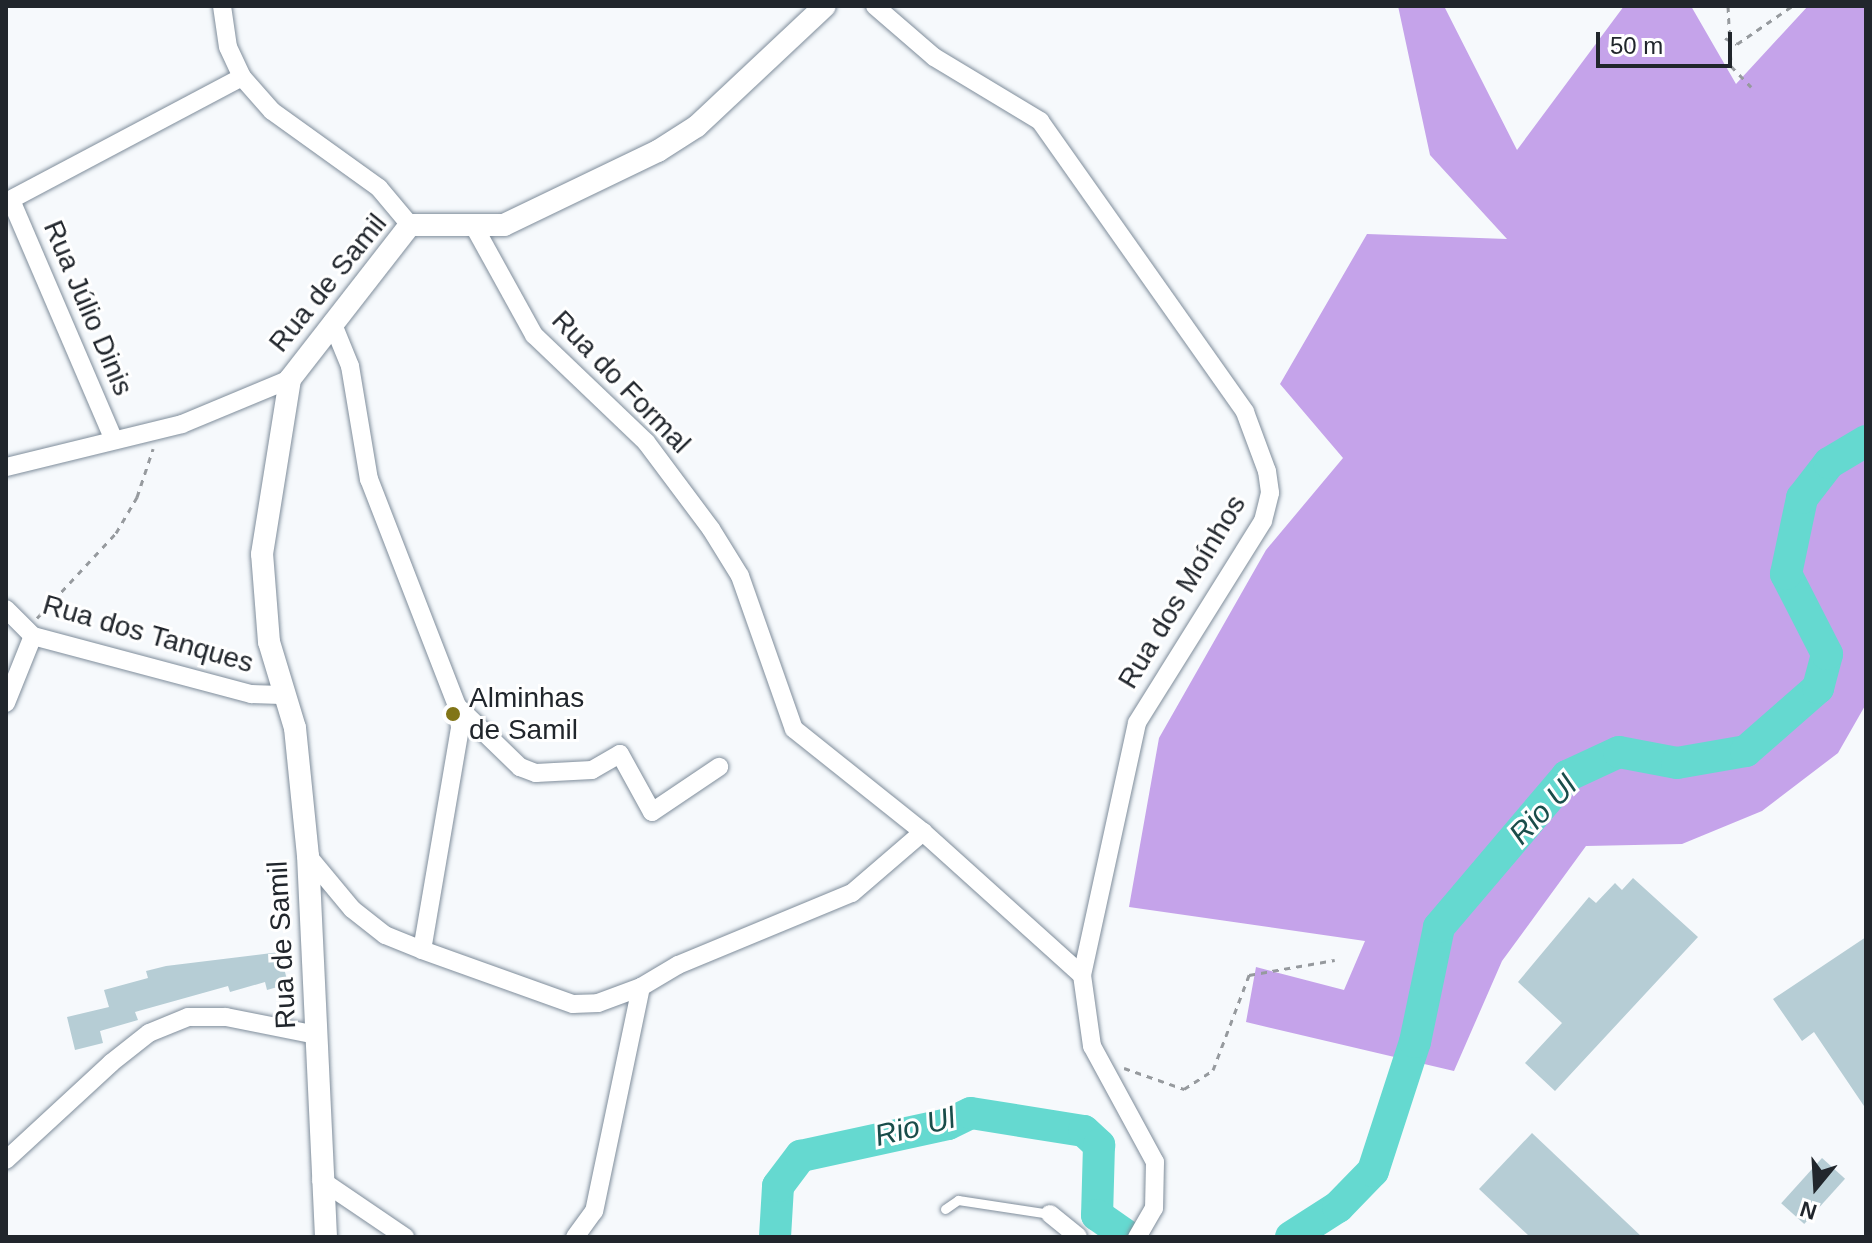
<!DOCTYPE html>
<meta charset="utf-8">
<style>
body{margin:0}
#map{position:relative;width:1872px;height:1243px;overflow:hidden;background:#f6f9fc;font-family:Helvetica,sans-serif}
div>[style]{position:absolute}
.forest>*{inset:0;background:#c5a3ea}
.river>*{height:32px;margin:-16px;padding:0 16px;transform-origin:16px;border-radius:16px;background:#65d9d0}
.building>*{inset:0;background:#b6cdd5;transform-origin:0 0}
.path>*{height:3px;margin-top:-1.5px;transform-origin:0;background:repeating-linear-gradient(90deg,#969a9e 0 6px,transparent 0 12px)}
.roads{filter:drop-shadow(0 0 2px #7f8d9b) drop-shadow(0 0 2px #7f8d9b)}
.service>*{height:9px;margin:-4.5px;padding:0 4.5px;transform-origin:4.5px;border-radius:4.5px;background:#fff}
.minor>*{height:18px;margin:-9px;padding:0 9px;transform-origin:9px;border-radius:9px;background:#fff}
.tertiary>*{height:22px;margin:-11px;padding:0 11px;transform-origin:11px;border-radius:11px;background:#fff}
.dots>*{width:22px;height:22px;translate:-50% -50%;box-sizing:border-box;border:4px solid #fff;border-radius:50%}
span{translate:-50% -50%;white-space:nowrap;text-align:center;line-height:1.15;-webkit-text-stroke:6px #fff;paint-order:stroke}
.street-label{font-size:28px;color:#21262c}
.poi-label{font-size:28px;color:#21262c}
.left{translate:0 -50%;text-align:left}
.water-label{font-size:30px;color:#1a4d4a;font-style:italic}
.frame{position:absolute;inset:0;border:8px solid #21262c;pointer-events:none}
.north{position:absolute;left:1776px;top:1147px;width:80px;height:80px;-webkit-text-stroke:6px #fff;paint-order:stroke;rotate:198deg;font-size:22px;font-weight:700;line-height:32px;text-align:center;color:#21262c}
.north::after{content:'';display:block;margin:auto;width:28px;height:36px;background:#21262c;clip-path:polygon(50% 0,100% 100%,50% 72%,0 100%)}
.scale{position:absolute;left:1596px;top:32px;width:136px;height:36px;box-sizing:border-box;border:4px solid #21262c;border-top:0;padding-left:10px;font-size:24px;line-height:28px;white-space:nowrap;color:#21262c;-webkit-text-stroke:6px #fff;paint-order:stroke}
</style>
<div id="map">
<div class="forest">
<i style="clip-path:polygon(1398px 6px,1444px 6px,1517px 150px,1624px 6px,1691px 6px,1736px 84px,1808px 6px,1866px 6px,1866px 704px,1838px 753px,1762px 811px,1682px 844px,1586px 846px,1502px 961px,1454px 1071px,1246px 1022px,1256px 967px,1344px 990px,1365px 941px,1129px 907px,1159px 738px,1266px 550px,1343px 458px,1280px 384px,1367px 234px,1507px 239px,1430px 155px)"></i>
</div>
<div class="river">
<i style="left:775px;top:1237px;width:51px;rotate:-86.6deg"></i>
<i style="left:778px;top:1186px;width:38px;rotate:-53deg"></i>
<i style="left:801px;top:1156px;width:150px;rotate:-12.3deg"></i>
<i style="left:948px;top:1124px;width:25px;rotate:-26deg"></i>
<i style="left:971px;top:1113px;width:114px;rotate:9.1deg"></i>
<i style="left:1084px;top:1131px;width:21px;rotate:43deg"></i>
<i style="left:1099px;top:1145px;width:70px;rotate:91.6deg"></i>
<i style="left:1097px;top:1215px;width:38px;rotate:35deg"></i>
<i style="left:1291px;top:1237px;width:56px;rotate:-32.6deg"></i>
<i style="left:1338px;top:1207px;width:50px;rotate:-45.8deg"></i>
<i style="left:1373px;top:1171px;width:136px;rotate:-72deg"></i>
<i style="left:1415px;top:1042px;width:117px;rotate:-78.2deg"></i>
<i style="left:1439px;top:927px;width:198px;rotate:-49.7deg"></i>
<i style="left:1567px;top:776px;width:57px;rotate:-24.8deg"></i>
<i style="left:1619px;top:752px;width:59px;rotate:10.7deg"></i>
<i style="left:1677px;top:763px;width:70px;rotate:-9.9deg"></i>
<i style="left:1746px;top:751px;width:96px;rotate:-41.2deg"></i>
<i style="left:1818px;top:688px;width:35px;rotate:-75deg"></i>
<i style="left:1827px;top:654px;width:90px;rotate:-117.1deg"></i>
<i style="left:1786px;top:574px;width:78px;rotate:-78.1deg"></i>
<i style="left:1802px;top:498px;width:44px;rotate:-52.4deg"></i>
<i style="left:1829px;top:463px;width:43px;rotate:-30.7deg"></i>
</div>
<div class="building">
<i style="clip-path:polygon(1633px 878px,1698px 937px,1555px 1091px,1525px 1063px,1562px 1023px,1518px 982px,1589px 897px,1596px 903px,1615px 883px,1622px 890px)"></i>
<i style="clip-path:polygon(1866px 937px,1866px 1109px,1814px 1032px,1802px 1041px,1773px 999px)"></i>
<i style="clip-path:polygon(280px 952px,288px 984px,267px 990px,265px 982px,230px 992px,228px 986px,135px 1012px,138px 1020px,100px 1031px,103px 1043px,75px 1050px,67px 1017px,109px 1007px,104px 990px,148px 978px,146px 971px,166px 966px)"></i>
<i style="clip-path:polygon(1532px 1133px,1642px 1237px,1530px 1237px,1479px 1189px)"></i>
<i style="left:1822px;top:1158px;width:31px;height:61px;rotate:42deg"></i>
</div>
<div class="path">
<i style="left:1728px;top:6px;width:60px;rotate:87.1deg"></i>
<i style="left:1731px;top:66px;width:29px;rotate:46deg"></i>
<i style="left:1725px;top:38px;width:13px;rotate:27deg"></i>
<i style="left:1737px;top:44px;width:67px;rotate:-34.6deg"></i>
<i style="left:37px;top:618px;width:116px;rotate:-47.1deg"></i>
<i style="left:116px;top:533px;width:42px;rotate:-59.7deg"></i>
<i style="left:137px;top:497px;width:51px;rotate:-71.6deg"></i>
<i style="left:1124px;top:1068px;width:64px;rotate:19.3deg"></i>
<i style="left:1184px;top:1089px;width:35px;rotate:-33deg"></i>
<i style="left:1213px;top:1070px;width:102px;rotate:-69.2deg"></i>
<i style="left:1249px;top:975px;width:87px;rotate:-9.9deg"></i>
</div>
<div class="roads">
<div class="service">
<i style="left:945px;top:1209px;width:16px;rotate:-35deg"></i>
<i style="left:958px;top:1200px;width:93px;rotate:8.7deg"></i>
</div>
<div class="minor">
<i style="left:222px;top:6px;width:41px;rotate:81.7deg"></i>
<i style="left:228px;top:47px;width:33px;rotate:65deg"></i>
<i style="left:242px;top:77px;width:45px;rotate:48.6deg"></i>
<i style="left:272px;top:111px;width:132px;rotate:35.7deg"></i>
<i style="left:379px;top:188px;width:48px;rotate:50deg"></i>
<i style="left:875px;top:6px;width:78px;rotate:40.8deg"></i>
<i style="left:934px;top:57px;width:124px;rotate:31.1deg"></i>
<i style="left:1040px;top:121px;width:356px;rotate:54.8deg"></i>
<i style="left:1245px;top:412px;width:63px;rotate:69.6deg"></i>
<i style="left:1267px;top:471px;width:22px;rotate:82deg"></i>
<i style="left:1270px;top:493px;width:29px;rotate:104deg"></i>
<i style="left:1263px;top:521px;width:238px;rotate:122deg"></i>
<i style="left:1137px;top:723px;width:258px;rotate:102.3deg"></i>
<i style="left:1082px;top:975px;width:72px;rotate:82deg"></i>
<i style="left:1092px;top:1046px;width:132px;rotate:61.5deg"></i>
<i style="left:1155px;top:1162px;width:46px;rotate:91.2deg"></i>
<i style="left:1154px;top:1208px;width:34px;rotate:120deg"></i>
<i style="left:11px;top:200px;width:259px;rotate:66.8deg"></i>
<i style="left:6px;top:202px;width:267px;rotate:-27.9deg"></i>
<i style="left:476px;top:230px;width:120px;rotate:61.1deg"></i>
<i style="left:534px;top:335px;width:155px;rotate:43.7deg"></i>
<i style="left:646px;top:442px;width:109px;rotate:53.2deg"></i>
<i style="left:711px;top:529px;width:55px;rotate:58.3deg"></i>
<i style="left:740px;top:576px;width:162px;rotate:70.6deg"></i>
<i style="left:794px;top:729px;width:165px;rotate:38.6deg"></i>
<i style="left:332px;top:322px;width:48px;rotate:67.8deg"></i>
<i style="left:350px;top:366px;width:115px;rotate:80.5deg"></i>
<i style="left:369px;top:479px;width:243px;rotate:68.8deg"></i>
<i style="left:457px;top:706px;width:22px;rotate:82deg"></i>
<i style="left:460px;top:728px;width:225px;rotate:99.7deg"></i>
<i style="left:6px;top:467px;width:181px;rotate:-13.7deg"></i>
<i style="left:182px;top:424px;width:117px;rotate:-22.6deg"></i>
<i style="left:6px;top:609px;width:38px;rotate:45deg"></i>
<i style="left:33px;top:636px;width:226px;rotate:14.9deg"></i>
<i style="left:251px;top:694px;width:30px;rotate:2deg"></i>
<i style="left:6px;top:703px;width:72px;rotate:-68.1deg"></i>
<i style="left:457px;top:706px;width:88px;rotate:44.1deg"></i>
<i style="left:520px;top:767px;width:17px;rotate:21deg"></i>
<i style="left:536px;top:773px;width:56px;rotate:-3.1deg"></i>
<i style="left:592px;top:770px;width:32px;rotate:-30deg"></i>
<i style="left:620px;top:754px;width:66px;rotate:61.1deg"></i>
<i style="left:652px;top:812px;width:81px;rotate:-33.9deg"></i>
<i style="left:308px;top:856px;width:69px;rotate:50.3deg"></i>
<i style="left:352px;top:909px;width:42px;rotate:38.2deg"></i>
<i style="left:385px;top:935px;width:40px;rotate:22deg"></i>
<i style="left:422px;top:950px;width:160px;rotate:19.7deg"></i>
<i style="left:573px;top:1004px;width:25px;rotate:-2deg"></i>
<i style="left:598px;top:1003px;width:46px;rotate:-20.4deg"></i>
<i style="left:641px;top:987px;width:229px;rotate:101.8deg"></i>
<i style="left:594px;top:1211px;width:32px;rotate:126deg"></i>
<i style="left:641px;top:987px;width:43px;rotate:-30.7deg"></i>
<i style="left:678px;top:965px;width:188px;rotate:-22.5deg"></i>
<i style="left:852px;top:893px;width:94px;rotate:-40.7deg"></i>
<i style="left:923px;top:832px;width:214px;rotate:42deg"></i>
<i style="left:6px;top:1160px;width:143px;rotate:-42.7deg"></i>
<i style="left:111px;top:1063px;width:48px;rotate:-38.3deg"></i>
<i style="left:149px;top:1033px;width:42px;rotate:-22.3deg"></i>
<i style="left:188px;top:1017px;width:38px"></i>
<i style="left:226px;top:1017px;width:93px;rotate:11.2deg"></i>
<i style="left:321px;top:1180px;width:102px;rotate:34.2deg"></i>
<i style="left:1050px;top:1214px;width:36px;rotate:39deg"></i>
</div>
<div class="tertiary">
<i style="left:326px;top:1237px;width:381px;rotate:-92.7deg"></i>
<i style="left:308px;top:856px;width:129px;rotate:-95.8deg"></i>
<i style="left:295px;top:728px;width:90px;rotate:-106.8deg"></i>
<i style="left:269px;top:642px;width:88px;rotate:-94.5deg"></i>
<i style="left:262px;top:554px;width:177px;rotate:-80.9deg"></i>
<i style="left:290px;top:379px;width:195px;rotate:-52.1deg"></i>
<i style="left:410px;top:225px;width:94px"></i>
<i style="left:504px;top:225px;width:171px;rotate:-25.7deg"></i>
<i style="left:658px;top:151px;width:46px;rotate:-32.7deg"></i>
<i style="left:697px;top:126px;width:175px;rotate:-43.2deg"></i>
</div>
</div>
<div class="dots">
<i style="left:453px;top:714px;background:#817517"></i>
</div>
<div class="street-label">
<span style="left:328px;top:283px;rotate:-51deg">Rua de Samil</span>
<span style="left:88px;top:308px;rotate:67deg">Rua Júlio Dinis</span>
<span style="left:621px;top:382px;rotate:46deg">Rua do Formal</span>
<span style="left:1182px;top:592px;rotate:-59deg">Rua dos Moínhos</span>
<span style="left:148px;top:634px;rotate:16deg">Rua dos Tanques</span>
<span style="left:282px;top:945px;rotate:-93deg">Rua de Samil</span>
</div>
<div class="poi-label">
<span class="left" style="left:469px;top:714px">Alminhas<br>de Samil</span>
</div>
<div class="water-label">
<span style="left:1543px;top:810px;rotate:-46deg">Rio Ul</span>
<span style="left:915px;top:1127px;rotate:-14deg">Rio Ul</span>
</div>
<div class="frame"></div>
<div class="north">N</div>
<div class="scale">50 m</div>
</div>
